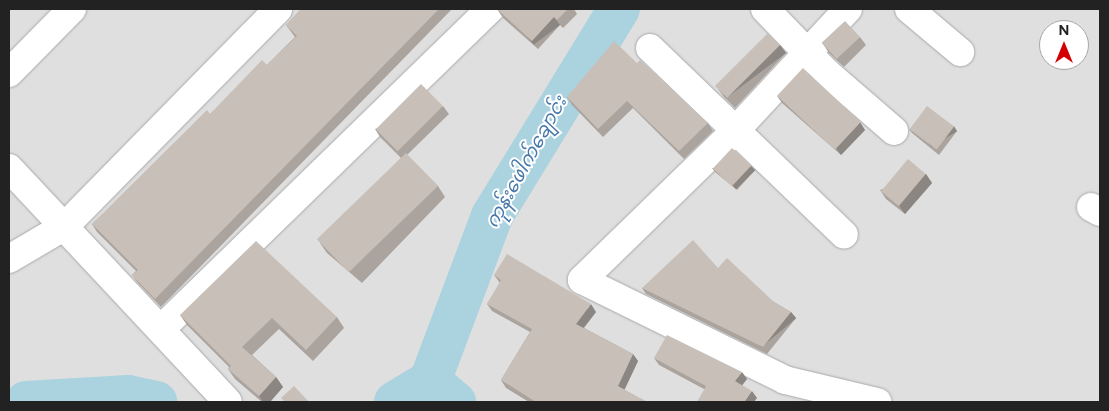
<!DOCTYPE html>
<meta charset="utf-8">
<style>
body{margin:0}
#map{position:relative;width:1109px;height:411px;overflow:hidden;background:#f2efe9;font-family:Figtree,"Noto Sans Myanmar",sans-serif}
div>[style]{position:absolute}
.residential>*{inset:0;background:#e0dfdf}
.river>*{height:42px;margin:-21px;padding:0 21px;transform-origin:21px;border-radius:21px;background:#aad3df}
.roads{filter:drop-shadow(0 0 1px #a9a9a9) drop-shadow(0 0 1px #a9a9a9)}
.minor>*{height:28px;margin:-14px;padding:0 14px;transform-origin:14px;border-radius:14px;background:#fff}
.wall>*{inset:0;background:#aba49e}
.shaded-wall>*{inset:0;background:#8b8681;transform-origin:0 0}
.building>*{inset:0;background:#c7bfb8;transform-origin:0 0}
span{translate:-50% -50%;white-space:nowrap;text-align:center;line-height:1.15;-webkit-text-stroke:4px #fff;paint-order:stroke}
.water-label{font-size:19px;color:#4a7aab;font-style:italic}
.frame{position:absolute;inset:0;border:10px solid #222;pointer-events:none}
.north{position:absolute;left:1039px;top:20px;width:50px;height:50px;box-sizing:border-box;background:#fff;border:1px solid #a7a7a7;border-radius:50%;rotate:0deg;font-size:14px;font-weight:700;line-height:20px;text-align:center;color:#222}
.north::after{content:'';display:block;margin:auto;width:18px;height:22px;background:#d40000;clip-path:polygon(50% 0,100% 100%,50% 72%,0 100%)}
</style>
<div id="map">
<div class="residential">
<i style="clip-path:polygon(evenodd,9px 9px,1100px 9px,1100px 402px,9px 402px,9px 9px,1049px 30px,1079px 30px,1079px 60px,1049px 60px,1049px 30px)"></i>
</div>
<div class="river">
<i style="left:430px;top:381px;width:176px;rotate:-69.4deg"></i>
<i style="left:492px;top:216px;width:243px;rotate:-58.5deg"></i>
<i style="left:26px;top:402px;width:102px;rotate:-3.4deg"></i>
<i style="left:128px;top:396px;width:29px;rotate:12deg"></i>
<i style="left:395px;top:402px;width:41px;rotate:-31deg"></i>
<i style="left:430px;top:381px;width:33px;rotate:40deg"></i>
</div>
<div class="roads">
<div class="minor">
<i style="left:765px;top:9px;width:88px;rotate:45.9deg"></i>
<i style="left:826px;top:72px;width:90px;rotate:40.9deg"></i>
<i style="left:848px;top:9px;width:165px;rotate:132.8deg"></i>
<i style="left:736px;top:130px;width:215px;rotate:135.8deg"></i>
<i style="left:582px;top:280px;width:226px;rotate:26.2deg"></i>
<i style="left:785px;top:380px;width:95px;rotate:13.4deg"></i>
<i style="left:909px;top:9px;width:67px;rotate:40.1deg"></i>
<i style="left:650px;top:48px;width:269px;rotate:43.9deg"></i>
<i style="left:9px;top:73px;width:90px;rotate:-45.5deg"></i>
<i style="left:9px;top:168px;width:320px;rotate:46.9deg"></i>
<i style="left:1091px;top:207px;width:10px;rotate:29deg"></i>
<i style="left:9px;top:259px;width:65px;rotate:-30.5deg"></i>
<i style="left:65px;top:226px;width:304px;rotate:-45.5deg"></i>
<i style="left:162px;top:328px;width:458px;rotate:-44.2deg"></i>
</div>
</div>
<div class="wall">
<i style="clip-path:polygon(301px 9px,452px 9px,161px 307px,138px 283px,132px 275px,136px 271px,97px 232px,92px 224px,210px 114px,267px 65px,295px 37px,286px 25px)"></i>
<i style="clip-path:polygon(497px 9px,574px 9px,577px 14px,563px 28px,560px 25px,538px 49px,503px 18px)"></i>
<i style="clip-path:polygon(860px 37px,866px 45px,844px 67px,829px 53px,823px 44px)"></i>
<i style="clip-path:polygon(780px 45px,786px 53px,735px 108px,724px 97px,718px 89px)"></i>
<i style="clip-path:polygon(637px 63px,708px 123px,713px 131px,684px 159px,633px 108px,603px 137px,572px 105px,567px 97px)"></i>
<i style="clip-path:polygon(777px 96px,865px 130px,841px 155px,782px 103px)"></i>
<i style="clip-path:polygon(443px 106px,449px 114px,407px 155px,438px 186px,445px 197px,362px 283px,327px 253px,320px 243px,401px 158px,380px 137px,375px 129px)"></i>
<i style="clip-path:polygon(909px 129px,957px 131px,939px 155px,912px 133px)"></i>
<i style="clip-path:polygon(751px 166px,755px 170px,737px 190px,715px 172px,712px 168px)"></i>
<i style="clip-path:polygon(926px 174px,932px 183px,905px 214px,886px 199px,880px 190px)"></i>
<i style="clip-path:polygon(718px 268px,774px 302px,791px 312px,796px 318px,767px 354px,646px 294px,642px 288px)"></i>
<i style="clip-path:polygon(494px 275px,596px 312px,584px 328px,633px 354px,638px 361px,624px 390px,647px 402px,529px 402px,506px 388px,501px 380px,530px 332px,492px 311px,487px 304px,500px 283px)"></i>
<i style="clip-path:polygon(180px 315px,337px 317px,344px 328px,313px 361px,279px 329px,252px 355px,276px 377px,283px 387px,270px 402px,262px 402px,235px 379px,228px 369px,229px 367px,187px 325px)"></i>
<i style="clip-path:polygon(654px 358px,747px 379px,742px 385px,757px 398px,704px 389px,659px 365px)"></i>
</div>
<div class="shaded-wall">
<i style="left:554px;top:17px;width:10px;height:33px;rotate:53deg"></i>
<i style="left:780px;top:45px;width:10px;height:75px;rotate:53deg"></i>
<i style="clip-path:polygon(860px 122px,865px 130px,841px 155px,836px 148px)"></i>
<i style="left:954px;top:126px;width:6px;height:30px;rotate:59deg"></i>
<i style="left:751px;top:166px;width:6px;height:27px;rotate:45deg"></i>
<i style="clip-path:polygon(926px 174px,932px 183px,905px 214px,899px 206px)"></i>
<i style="clip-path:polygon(591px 304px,596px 312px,581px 331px,576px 324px)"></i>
<i style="left:791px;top:312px;width:8px;height:45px;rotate:50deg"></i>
<i style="clip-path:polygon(633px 354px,638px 361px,623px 393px,618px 386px)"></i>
<i style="clip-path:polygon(742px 372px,747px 379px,740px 388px,735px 381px)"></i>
<i style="clip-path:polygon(276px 377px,283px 387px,270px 402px,263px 402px,259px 396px)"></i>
<i style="clip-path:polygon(752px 391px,757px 398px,754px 402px,744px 402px)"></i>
</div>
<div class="building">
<i style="clip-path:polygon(301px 9px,439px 9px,155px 299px,132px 275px,138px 270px,92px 224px,207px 110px,210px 114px,262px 60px,267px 65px,297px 36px,286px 25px)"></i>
<i style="clip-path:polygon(497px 9px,568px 9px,557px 20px,554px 17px,532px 41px)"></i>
<i style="left:845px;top:21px;width:22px;height:32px;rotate:47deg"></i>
<i style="left:768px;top:33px;width:17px;height:75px;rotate:45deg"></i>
<i style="clip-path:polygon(614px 41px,637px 63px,640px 60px,708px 123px,679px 151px,627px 101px,598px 129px,567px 97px)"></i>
<i style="left:803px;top:68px;width:79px;height:38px;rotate:43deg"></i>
<i style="left:421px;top:84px;width:31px;height:64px;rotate:45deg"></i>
<i style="left:927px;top:106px;width:34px;height:29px;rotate:37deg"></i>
<i style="left:732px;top:148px;width:26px;height:28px;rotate:43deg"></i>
<i style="left:406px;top:153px;width:46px;height:124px;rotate:46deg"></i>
<i style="left:908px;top:159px;width:23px;height:42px;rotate:40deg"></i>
<i style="clip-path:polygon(693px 240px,718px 268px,727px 258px,774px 302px,791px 312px,763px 347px,642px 288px)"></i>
<i style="clip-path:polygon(256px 241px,337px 317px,306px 350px,272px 318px,242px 347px,276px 377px,259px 396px,228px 369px,231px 366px,180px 315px)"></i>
<i style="clip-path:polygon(507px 254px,591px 304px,576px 324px,633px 354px,618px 386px,647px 402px,536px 402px,501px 380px,532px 329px,487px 304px,501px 280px,494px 275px)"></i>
<i style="clip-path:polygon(667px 335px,742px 372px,735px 381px,752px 391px,744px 402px,697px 402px,706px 386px,654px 358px)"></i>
<i style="clip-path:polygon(294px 386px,309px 402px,285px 402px,281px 398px)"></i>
</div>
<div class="water-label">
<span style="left:526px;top:162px;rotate:-61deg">ကုန်းဖေါက်ချောင်း</span>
</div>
<div class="frame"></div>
<div class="north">N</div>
</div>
